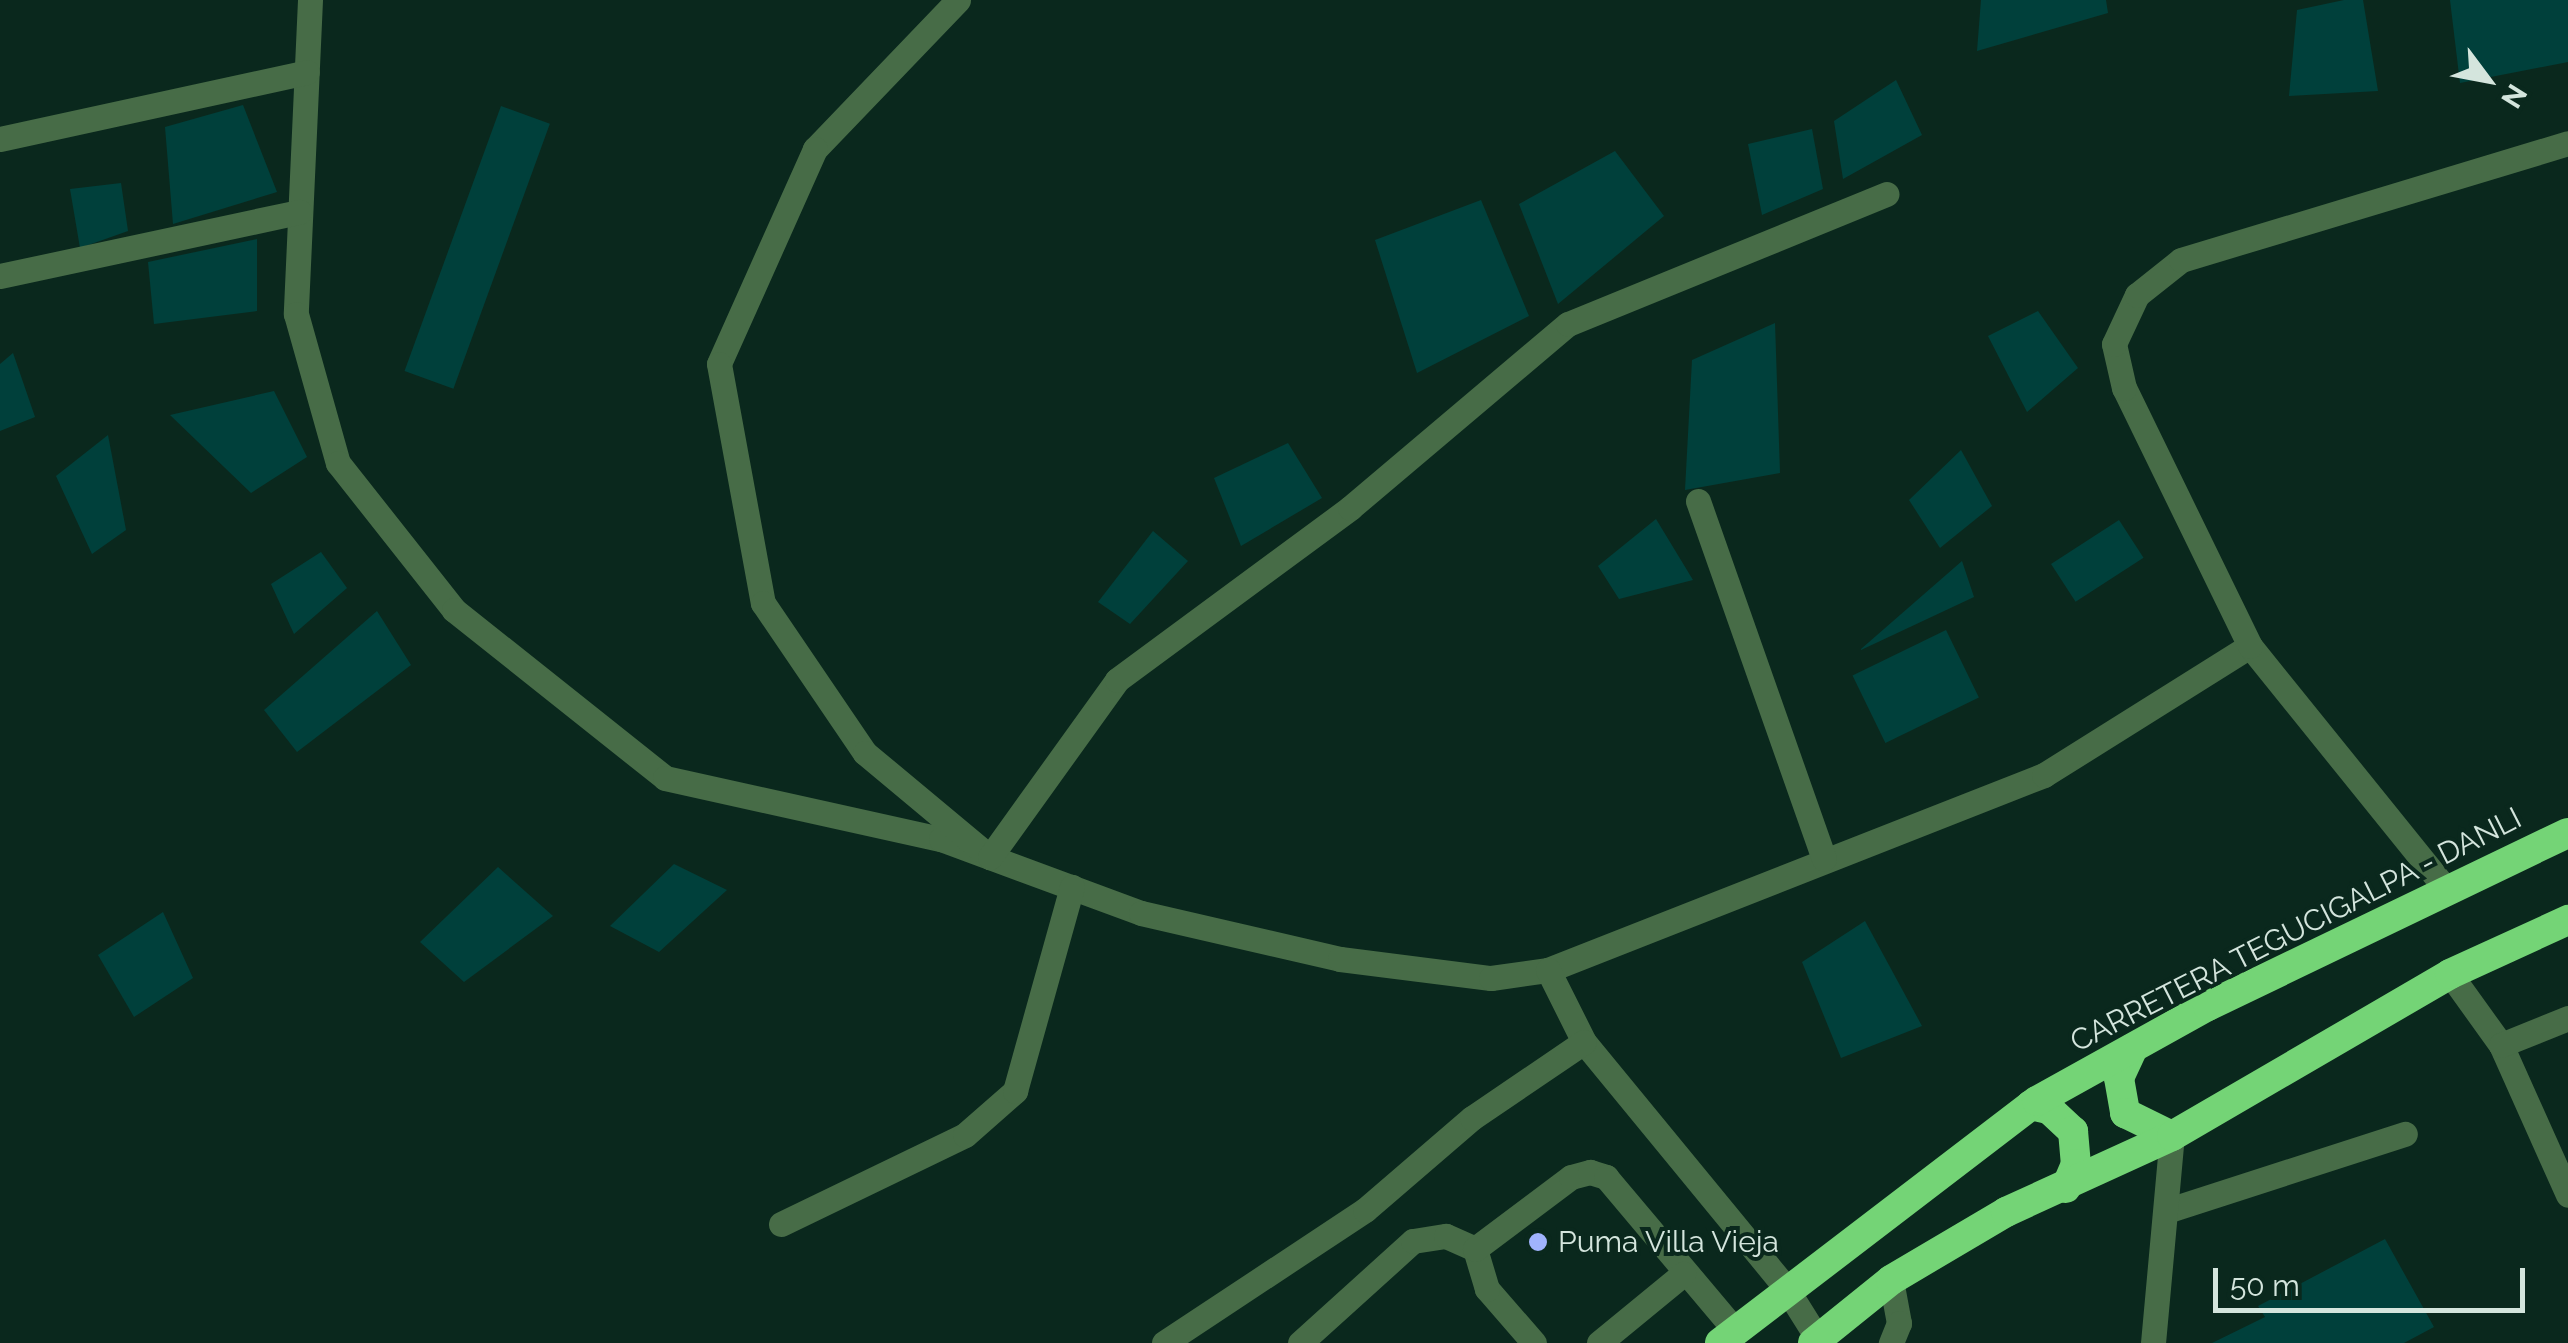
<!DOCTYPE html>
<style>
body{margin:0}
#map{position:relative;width:2568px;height:1343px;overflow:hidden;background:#0a281d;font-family:Raleway,sans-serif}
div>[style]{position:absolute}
.building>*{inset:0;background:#00403b;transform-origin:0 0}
.minor>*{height:25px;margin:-12.5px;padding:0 12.5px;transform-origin:12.5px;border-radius:12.5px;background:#476c47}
.highway>*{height:30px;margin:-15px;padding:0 15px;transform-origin:15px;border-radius:15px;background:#74d476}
.dots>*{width:28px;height:28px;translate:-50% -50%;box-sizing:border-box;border:5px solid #0a281d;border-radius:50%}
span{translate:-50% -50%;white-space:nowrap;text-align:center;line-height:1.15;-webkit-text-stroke:8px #0a281d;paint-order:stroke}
.street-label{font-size:30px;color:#d4e5dd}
.poi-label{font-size:30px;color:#d4e5dd}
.left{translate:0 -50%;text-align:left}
.north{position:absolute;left:2438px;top:30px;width:100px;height:100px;-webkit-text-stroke:8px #0a281d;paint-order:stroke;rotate:122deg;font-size:28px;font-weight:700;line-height:40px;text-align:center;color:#d4e5dd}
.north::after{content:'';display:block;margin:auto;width:35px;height:45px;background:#d4e5dd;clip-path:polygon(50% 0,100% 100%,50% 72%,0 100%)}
.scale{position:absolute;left:2213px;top:1268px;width:312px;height:45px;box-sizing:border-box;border:5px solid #d4e5dd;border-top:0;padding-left:12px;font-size:30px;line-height:35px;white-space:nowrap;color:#d4e5dd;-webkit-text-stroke:8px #0a281d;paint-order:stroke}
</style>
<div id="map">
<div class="building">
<i style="clip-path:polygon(1981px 0,2106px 0,2108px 13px,1977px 51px)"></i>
<i style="clip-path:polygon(2344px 0,2363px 0,2378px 91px,2289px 96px,2297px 10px)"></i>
<i style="clip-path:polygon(2450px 0,2568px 0,2568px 62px,2460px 83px)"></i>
<i style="clip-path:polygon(1896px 80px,1922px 135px,1843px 179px,1834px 121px)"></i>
<i style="clip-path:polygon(243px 105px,277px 192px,173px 224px,165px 127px)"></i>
<i style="left:501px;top:106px;width:52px;height:282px;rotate:20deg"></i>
<i style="clip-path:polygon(1812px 129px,1823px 189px,1762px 215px,1748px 144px)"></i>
<i style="clip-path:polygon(1615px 151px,1664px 216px,1558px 304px,1519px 204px)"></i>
<i style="clip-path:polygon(121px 183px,128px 231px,80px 248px,70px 189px)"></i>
<i style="clip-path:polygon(1481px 200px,1529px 316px,1417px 373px,1375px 240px)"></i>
<i style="clip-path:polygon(257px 239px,257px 311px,154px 324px,148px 262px)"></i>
<i style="clip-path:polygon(2038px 311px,2078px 368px,2027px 412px,1988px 336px)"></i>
<i style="clip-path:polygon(1775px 323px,1780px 473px,1685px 490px,1692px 360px)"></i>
<i style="clip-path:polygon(13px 353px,35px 417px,0 431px,0 364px)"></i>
<i style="clip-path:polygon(274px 391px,307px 457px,251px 493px,170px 415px)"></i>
<i style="clip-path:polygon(108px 435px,126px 530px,92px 554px,56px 476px)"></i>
<i style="clip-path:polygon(1288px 443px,1322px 498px,1241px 546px,1214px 478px)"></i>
<i style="clip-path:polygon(1961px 450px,1992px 506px,1940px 548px,1909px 500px)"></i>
<i style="clip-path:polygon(1656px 519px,1693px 580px,1619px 599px,1598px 566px)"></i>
<i style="left:2119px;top:520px;width:45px;height:81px;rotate:57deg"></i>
<i style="clip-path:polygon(1153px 531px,1188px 561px,1130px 624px,1098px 602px)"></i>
<i style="clip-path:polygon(321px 552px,347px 588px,294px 634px,271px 584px)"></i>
<i style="clip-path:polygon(1962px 561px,1974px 597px,1861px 650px,1861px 649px)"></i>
<i style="clip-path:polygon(377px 611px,411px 665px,297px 752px,264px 710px)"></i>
<i style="left:1946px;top:630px;width:75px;height:104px;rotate:64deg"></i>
<i style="clip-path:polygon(674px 864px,727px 890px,659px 952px,610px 926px)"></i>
<i style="clip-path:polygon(498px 867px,553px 916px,464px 982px,420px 942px)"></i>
<i style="clip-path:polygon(163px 912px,193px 978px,134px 1017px,98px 955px)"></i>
<i style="clip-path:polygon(1865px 921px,1922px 1026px,1841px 1058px,1802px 962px)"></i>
<i style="clip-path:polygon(2385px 1239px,2434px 1327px,2404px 1343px,2212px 1343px,2265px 1317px,2258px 1306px)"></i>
</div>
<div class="minor">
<i style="left:310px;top:0;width:314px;rotate:92.6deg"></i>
<i style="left:296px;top:314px;width:155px;rotate:74.3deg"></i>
<i style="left:338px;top:463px;width:187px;rotate:51.7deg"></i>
<i style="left:454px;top:610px;width:270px;rotate:38.5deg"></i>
<i style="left:665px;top:778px;width:283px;rotate:12.5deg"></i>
<i style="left:941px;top:839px;width:213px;rotate:20.3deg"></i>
<i style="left:1141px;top:913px;width:204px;rotate:13deg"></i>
<i style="left:1340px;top:959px;width:152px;rotate:7.2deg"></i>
<i style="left:1491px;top:978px;width:58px;rotate:-8deg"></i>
<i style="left:1548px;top:970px;width:533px;rotate:-21.46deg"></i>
<i style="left:2044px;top:775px;width:243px;rotate:-32.1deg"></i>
<i style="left:958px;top:0;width:207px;rotate:133.8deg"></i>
<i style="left:815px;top:149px;width:235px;rotate:114.1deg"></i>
<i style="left:719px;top:364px;width:243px;rotate:79.6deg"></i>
<i style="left:763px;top:603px;width:181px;rotate:55.8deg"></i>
<i style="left:865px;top:753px;width:163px;rotate:39.8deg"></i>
<i style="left:990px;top:857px;width:218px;rotate:-54.3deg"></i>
<i style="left:1117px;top:680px;width:290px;rotate:-36.4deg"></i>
<i style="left:1350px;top:508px;width:285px;rotate:-40.2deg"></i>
<i style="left:1568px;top:324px;width:344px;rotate:-22.2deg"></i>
<i style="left:0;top:139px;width:314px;rotate:-12.3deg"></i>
<i style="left:0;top:276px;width:306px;rotate:-12.1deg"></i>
<i style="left:1698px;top:501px;width:379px;rotate:70.6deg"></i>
<i style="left:2446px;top:889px;width:312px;rotate:-128.9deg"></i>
<i style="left:2250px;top:646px;width:287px;rotate:-116deg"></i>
<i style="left:2124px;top:388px;width:45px;rotate:-102.8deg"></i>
<i style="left:2114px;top:344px;width:54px;rotate:-64.9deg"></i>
<i style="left:2137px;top:295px;width:56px;rotate:-38.5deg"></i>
<i style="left:2181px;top:260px;width:404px;rotate:-16.8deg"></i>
<i style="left:1548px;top:970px;width:80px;rotate:63.4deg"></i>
<i style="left:1584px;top:1042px;width:318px;rotate:50.6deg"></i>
<i style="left:1786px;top:1288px;width:60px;rotate:57.9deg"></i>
<i style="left:2450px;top:974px;width:87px;rotate:54.3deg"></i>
<i style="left:2501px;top:1045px;width:164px;rotate:65.9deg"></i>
<i style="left:2501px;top:1045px;width:72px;rotate:-21.9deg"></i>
<i style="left:2166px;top:1211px;width:251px;rotate:-17.9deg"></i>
<i style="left:781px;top:1224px;width:204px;rotate:-25.8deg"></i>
<i style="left:965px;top:1135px;width:67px;rotate:-41.3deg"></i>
<i style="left:1015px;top:1091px;width:212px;rotate:-74.4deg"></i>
<i style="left:1891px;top:1280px;width:44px;rotate:79.5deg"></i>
<i style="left:1899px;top:1323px;width:22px;rotate:112deg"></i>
<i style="left:1164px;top:1343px;width:241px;rotate:-33.5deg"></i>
<i style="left:1365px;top:1210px;width:141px;rotate:-40.7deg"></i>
<i style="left:1472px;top:1118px;width:135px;rotate:-34.2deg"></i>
<i style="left:1300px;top:1343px;width:152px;rotate:-42.1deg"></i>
<i style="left:1413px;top:1241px;width:33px;rotate:-9deg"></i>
<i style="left:1446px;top:1236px;width:32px;rotate:24deg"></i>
<i style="left:1534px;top:1343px;width:72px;rotate:-131deg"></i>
<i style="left:1487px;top:1289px;width:42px;rotate:-106.7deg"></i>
<i style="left:1475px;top:1249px;width:120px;rotate:-36.9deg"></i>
<i style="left:1571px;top:1177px;width:20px;rotate:-15deg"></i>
<i style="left:1590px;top:1172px;width:17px;rotate:17deg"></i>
<i style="left:1606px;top:1177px;width:200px;rotate:49.9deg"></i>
<i style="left:1599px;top:1343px;width:109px;rotate:-39.4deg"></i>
<i style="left:2153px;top:1343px;width:208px;rotate:-84.8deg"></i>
</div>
<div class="highway">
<i style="left:2133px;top:1048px;width:33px;rotate:115deg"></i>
<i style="left:2119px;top:1078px;width:36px;rotate:80deg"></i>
<i style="left:2125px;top:1113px;width:52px;rotate:26.1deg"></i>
<i style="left:2031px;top:1105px;width:18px;rotate:13deg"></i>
<i style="left:2049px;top:1109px;width:33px;rotate:43deg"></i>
<i style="left:2073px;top:1131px;width:33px;rotate:85deg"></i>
<i style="left:2076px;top:1164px;width:26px;rotate:113deg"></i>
<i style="left:1720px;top:1343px;width:399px;rotate:-37.4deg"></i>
<i style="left:2037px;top:1101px;width:196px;rotate:-29.1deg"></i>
<i style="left:2208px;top:1006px;width:399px;rotate:-25.7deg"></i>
<i style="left:1813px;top:1343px;width:100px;rotate:-38.9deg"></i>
<i style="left:1891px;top:1280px;width:134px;rotate:-30.6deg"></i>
<i style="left:2006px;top:1212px;width:183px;rotate:-24.6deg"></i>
<i style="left:2172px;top:1136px;width:322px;rotate:-30.2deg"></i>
<i style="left:2450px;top:974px;width:130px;rotate:-24.6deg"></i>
</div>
<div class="dots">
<i style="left:1538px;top:1242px;background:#a0b3fd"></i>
</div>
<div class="street-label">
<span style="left:2296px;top:930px;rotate:-27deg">CARRETERA TEGUCIGALPA - DANLI</span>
</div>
<div class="poi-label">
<span class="left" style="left:1558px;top:1242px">Puma Villa Vieja</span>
</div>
<div class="north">N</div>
<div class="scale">50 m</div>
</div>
